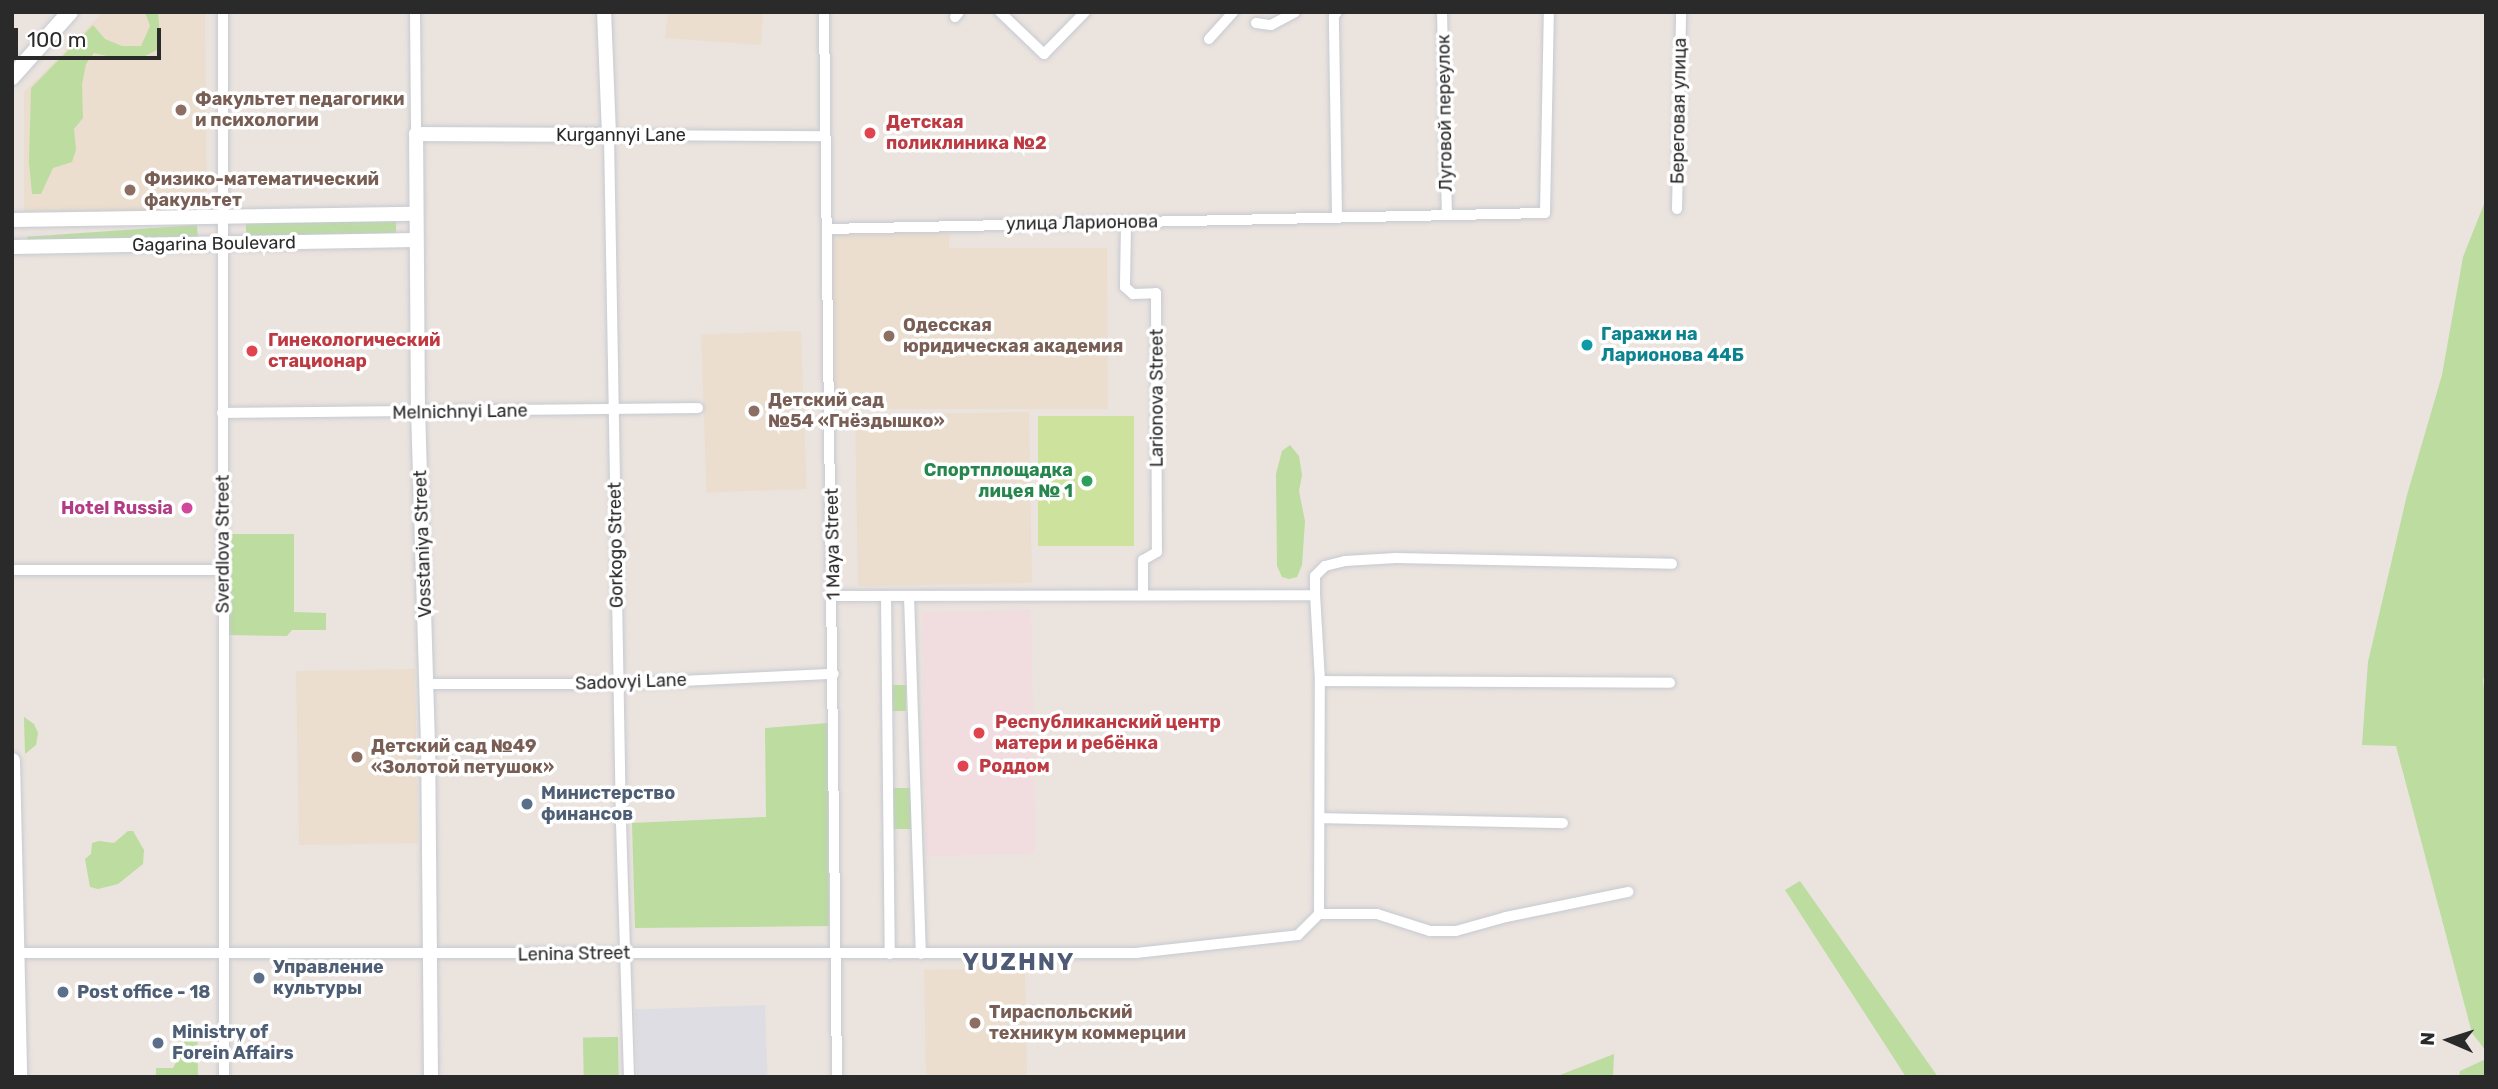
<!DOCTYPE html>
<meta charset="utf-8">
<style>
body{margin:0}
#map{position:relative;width:2498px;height:1089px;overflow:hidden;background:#ebe3de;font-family:Rubik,sans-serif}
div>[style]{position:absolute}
.industrial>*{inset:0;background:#dedde4;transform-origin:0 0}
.education>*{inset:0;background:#ebdecf;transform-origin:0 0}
.medical>*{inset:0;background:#f1dcdf;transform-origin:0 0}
.green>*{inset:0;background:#bcdca0;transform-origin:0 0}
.pitch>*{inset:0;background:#cde29c;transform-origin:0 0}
.roads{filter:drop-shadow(0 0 2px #c5cad2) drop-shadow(0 0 2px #c5cad2)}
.minor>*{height:10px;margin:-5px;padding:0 5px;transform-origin:5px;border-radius:5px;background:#fff}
.tertiary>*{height:14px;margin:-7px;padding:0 7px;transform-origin:7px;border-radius:7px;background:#fff}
.secondary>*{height:16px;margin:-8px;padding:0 8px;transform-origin:8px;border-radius:8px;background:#fff}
.dots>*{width:19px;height:19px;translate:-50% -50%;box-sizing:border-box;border:4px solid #fff;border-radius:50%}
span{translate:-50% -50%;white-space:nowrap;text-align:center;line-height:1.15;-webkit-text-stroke:7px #fff;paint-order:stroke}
.education-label{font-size:18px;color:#785e54;font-weight:700}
.left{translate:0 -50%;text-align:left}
.street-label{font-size:18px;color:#2a2a2a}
.health-label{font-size:18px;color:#be3a42;font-weight:700}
.culture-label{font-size:18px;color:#0d838f;font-weight:700}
.leisure-label{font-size:18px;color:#27864d;font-weight:700}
.right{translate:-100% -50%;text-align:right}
.hotel-label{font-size:18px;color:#b23c85;font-weight:700}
.service-label{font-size:18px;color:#4e5e75;font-weight:700}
.district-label{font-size:24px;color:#4f5b76;font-weight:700;letter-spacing:2px}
.frame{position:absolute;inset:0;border:14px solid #2a2a2a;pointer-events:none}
.north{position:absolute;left:2414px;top:1005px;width:70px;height:70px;-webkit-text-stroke:5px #fff;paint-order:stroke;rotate:273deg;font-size:19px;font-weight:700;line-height:28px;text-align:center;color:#2a2a2a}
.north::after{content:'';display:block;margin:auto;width:24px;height:32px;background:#2a2a2a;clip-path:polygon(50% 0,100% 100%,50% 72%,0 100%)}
.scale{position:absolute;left:14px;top:28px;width:147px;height:32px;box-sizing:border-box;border:4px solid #2a2a2a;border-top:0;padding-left:9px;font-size:21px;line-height:24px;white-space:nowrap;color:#2a2a2a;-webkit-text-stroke:5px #fff;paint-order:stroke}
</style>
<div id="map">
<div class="industrial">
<i style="left:765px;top:1005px;width:72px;height:130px;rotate:88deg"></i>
</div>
<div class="education">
<i style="clip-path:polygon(103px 12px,205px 12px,207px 217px,24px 220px,24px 92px)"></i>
<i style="clip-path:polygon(668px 12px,763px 12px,761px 45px,665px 38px)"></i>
<i style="clip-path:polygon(950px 226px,949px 248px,1107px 248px,1108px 409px,831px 409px,827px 229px)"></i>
<i style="left:801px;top:331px;width:158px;height:100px;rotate:88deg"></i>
<i style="left:1029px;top:412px;width:171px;height:174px;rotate:89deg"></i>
<i style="left:415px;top:669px;width:174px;height:119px;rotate:89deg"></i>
<i style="left:1025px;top:968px;width:109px;height:101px;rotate:89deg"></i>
</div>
<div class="medical">
<i style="left:1031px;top:610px;width:244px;height:109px;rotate:89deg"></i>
</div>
<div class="green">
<i style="clip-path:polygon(145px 12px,158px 12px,161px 48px,145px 56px,119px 59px,94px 53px,86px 64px,82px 84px,83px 118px,74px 129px,76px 150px,72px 162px,53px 168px,41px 194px,32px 194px,29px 162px,31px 88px,93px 25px,105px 39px,122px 46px,141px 46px,150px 26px)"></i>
<i style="clip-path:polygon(2486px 199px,2486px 671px,2483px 680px,2486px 708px,2486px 1051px,2472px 1033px,2396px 746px,2362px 745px,2368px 662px,2407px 495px,2442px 375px,2463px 257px)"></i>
<i style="left:396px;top:220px;width:16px;height:150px;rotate:90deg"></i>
<i style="left:197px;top:225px;width:15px;height:170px;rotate:86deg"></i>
<i style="clip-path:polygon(1290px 445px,1299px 456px,1302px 475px,1299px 491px,1305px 521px,1302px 565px,1297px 577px,1289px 579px,1282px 577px,1277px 566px,1276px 474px,1282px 451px)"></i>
<i style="clip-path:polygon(229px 534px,294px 534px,294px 612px,326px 613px,326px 630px,292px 630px,287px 636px,229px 635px)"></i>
<i style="left:892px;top:685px;width:14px;height:26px"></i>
<i style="clip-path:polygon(24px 717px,34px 724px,38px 733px,36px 745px,25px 754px)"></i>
<i style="clip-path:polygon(828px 723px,829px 926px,635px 928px,632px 823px,766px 817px,765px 728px)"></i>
<i style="left:892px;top:788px;width:19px;height:41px"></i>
<i style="clip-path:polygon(128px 831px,133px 831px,144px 850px,143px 864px,118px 884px,98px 889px,90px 887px,85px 859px,91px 854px,92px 843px,99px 841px,114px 843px)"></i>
<i style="clip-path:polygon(1800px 881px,1938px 1077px,1906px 1077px,1785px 890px)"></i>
<i style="clip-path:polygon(197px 1024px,198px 1077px,156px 1077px,156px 1068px,173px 1068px,184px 1047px,184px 1036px,178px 1032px,178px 1025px)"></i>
<i style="left:618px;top:1037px;width:40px;height:35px;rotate:89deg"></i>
<i style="clip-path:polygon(1614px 1054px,1613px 1077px,1555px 1077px)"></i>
<i style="clip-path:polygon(2486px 1059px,2486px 1077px,2459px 1077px,2460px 1071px)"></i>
</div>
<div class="pitch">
<i style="left:1134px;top:416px;width:130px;height:96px;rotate:90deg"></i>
</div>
<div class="roads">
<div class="minor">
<i style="left:223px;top:12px;width:1065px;rotate:89.95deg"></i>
<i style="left:415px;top:12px;width:122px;rotate:89.5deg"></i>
<i style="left:824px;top:12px;width:1065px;rotate:89.3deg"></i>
<i style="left:1000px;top:12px;width:61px;rotate:43.7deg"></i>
<i style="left:1044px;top:54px;width:59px;rotate:-45.7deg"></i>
<i style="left:1442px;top:12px;width:202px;rotate:88.6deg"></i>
<i style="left:955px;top:17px;width:6px;rotate:-51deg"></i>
<i style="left:1256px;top:23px;width:15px;rotate:8deg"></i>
<i style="left:1271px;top:25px;width:27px;rotate:-28deg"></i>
<i style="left:1209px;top:39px;width:36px;rotate:-48deg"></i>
<i style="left:1677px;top:209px;width:197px;rotate:-88.8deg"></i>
<i style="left:1337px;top:217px;width:201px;rotate:-90.9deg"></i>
<i style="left:1334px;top:16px;width:5px;rotate:-53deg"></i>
<i style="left:1126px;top:222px;width:65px;rotate:90.9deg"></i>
<i style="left:1125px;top:287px;width:11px;rotate:41deg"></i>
<i style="left:1133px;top:294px;width:23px;rotate:-2deg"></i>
<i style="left:1156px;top:293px;width:259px;rotate:89.8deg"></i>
<i style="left:1157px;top:552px;width:16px;rotate:150deg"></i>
<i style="left:1143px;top:560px;width:35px;rotate:90deg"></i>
<i style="left:827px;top:229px;width:718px;rotate:-1.28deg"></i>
<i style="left:1545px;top:213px;width:201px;rotate:-88.9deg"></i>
<i style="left:222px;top:413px;width:476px;rotate:-0.6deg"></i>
<i style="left:12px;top:570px;width:211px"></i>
<i style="left:834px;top:596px;width:481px;rotate:-0.1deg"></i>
<i style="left:886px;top:596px;width:358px;rotate:89.4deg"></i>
<i style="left:909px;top:596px;width:358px;rotate:88.1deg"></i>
<i style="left:1320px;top:681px;width:350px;rotate:0.3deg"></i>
<i style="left:427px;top:684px;width:191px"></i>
<i style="left:618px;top:684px;width:216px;rotate:-2.7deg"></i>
<i style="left:1320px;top:818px;width:243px;rotate:1.2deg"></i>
<i style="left:1319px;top:914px;width:233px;rotate:-89.8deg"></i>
<i style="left:1320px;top:681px;width:86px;rotate:-93.3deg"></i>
<i style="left:1315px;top:595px;width:19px;rotate:-90deg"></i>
<i style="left:1315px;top:576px;width:14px;rotate:-45deg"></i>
<i style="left:1325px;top:566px;width:21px;rotate:-14deg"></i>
<i style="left:1345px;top:561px;width:51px;rotate:-3.4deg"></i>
<i style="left:1396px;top:558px;width:276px;rotate:1.2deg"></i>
<i style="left:12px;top:953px;width:1124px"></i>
<i style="left:1136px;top:953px;width:163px;rotate:-6.3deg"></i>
<i style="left:1298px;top:935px;width:30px;rotate:-45deg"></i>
<i style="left:1319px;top:914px;width:58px"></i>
<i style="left:1377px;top:914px;width:56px;rotate:17.8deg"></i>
<i style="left:1430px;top:931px;width:26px"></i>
<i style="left:1456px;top:931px;width:52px;rotate:-15.6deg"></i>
<i style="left:1506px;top:917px;width:125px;rotate:-11.6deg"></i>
<i style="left:629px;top:1077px;width:253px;rotate:-91.8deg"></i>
<i style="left:621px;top:824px;width:689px;rotate:-91deg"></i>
<i style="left:609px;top:135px;width:216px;rotate:0.3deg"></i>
</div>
<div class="tertiary">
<i style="left:12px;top:220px;width:403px;rotate:-0.9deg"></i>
<i style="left:12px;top:247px;width:403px;rotate:-1deg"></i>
<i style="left:431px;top:1077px;width:332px;rotate:-90.5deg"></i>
<i style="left:428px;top:745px;width:332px;rotate:-91.7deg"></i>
<i style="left:418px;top:413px;width:279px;rotate:-90.4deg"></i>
<i style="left:416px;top:134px;width:193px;rotate:0.3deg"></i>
<i style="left:609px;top:135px;width:123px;rotate:-92.3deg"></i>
</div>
<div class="secondary">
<i style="left:12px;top:77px;width:87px;rotate:-48.3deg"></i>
<i style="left:12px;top:761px;width:316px;rotate:88.7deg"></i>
</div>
</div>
<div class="dots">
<i style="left:181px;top:110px;background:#8d6e63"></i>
<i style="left:870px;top:133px;background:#e0444e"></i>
<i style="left:130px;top:190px;background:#8d6e63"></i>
<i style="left:889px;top:336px;background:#8d6e63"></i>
<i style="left:1587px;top:345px;background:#0f9aa8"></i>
<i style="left:252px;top:351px;background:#e0444e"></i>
<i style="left:754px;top:411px;background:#8d6e63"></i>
<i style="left:1087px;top:481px;background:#2e9e5b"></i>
<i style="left:187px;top:508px;background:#d1479c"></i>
<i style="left:979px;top:733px;background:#e0444e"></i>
<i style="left:357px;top:757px;background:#8d6e63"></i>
<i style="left:963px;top:766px;background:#e0444e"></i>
<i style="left:527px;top:804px;background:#5c6f8a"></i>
<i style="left:259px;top:978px;background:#5c6f8a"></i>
<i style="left:63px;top:992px;background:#5c6f8a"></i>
<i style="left:975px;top:1023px;background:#8d6e63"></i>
<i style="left:158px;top:1043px;background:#5c6f8a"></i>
</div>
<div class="education-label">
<span class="left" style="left:195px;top:110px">Факультет педагогики<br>и психологии</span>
<span class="left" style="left:144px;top:190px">Физико-математический<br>факультет</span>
<span class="left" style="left:903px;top:336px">Одесская<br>юридическая академия</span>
<span class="left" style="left:768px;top:411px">Детский сад<br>№54 «Гнёздышко»</span>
<span class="left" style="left:371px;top:757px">Детский сад №49<br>«Золотой петушок»</span>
<span class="left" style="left:989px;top:1023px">Тираспольский<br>техникум коммерции</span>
</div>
<div class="street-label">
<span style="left:1679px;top:111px;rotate:-89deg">Береговая улица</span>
<span style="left:1445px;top:113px;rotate:-91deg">Луговой переулок</span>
<span style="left:621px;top:135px">Kurgannyi Lane</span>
<span style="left:1082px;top:223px;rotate:-1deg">улица Ларионова</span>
<span style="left:214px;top:244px;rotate:-1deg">Gagarina Boulevard</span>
<span style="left:1157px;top:398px;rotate:-90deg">Larionova Street</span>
<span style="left:460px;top:412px;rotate:-1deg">Melnichnyi Lane</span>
<span style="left:223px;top:544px;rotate:-90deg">Sverdlova Street</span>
<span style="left:423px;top:544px;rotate:-92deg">Vosstaniya Street</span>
<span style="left:833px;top:544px;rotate:-91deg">1 Maya Street</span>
<span style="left:616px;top:545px;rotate:-91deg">Gorkogo Street</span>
<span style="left:631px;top:682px;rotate:-2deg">Sadovyi Lane</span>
<span style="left:574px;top:954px;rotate:-1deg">Lenina Street</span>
</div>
<div class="health-label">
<span class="left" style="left:886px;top:133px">Детская<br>поликлиника №2</span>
<span class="left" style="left:268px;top:351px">Гинекологический<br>стационар</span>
<span class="left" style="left:995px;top:733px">Республиканский центр<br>матери и ребёнка</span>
<span class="left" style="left:979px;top:766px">Роддом</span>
</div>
<div class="culture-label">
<span class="left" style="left:1601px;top:345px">Гаражи на<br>Ларионова 44Б</span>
</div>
<div class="leisure-label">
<span class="right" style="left:1073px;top:481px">Спортплощадка<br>лицея № 1</span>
</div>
<div class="hotel-label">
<span class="right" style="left:173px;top:508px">Hotel Russia</span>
</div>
<div class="service-label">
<span class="left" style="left:541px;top:804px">Министерство<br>финансов</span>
<span class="left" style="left:273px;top:978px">Управление<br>культуры</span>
<span class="left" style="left:77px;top:992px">Post office - 18</span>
<span class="left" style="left:172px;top:1043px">Ministry of<br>Forein Affairs</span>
</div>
<div class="district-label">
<span style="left:1019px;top:963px">YUZHNY</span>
</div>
<div class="frame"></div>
<div class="north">N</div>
<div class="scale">100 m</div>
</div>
